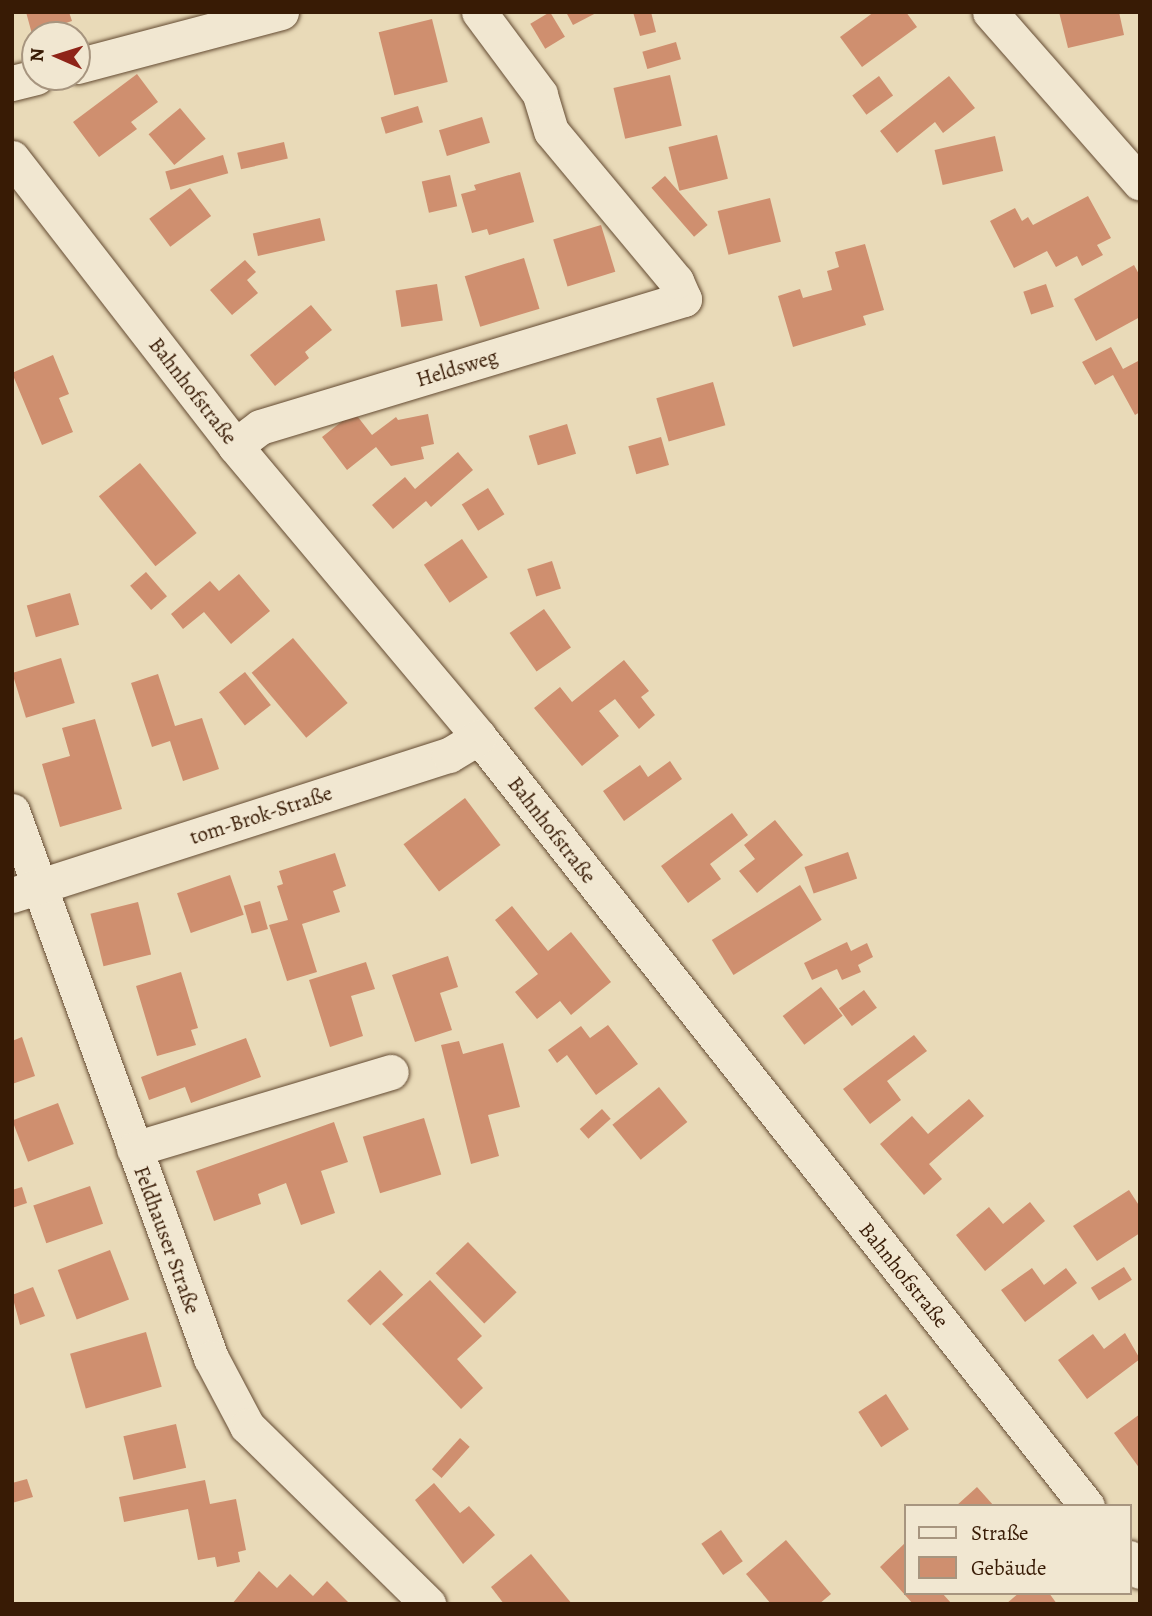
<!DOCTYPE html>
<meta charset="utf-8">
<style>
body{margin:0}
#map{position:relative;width:1152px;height:1616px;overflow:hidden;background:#e9dab8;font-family:Alegreya,serif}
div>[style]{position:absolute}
.building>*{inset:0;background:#cf8f6f;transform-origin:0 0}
.roads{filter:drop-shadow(0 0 2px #644b32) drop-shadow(0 0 2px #644b32)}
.minor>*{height:35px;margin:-17.5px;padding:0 17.5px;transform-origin:17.5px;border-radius:17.5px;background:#f1e7d1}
span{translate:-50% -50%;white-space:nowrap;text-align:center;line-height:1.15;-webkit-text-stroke:5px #f1e7d1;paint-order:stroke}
.street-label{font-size:21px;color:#381b05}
.frame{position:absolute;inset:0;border:14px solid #381b05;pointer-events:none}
.legend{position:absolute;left:904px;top:1504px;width:228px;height:91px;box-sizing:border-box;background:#f1e7d1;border:2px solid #a7957f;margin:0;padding:9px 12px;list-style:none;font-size:21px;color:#381b05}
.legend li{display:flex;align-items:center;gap:14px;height:35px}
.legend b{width:35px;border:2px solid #a7957f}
.north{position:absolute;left:21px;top:21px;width:70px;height:70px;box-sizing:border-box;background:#f1e7d1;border:2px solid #a7957f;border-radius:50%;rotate:273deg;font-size:19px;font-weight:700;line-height:28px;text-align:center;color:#381b05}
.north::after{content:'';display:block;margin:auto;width:24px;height:32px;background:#8f2418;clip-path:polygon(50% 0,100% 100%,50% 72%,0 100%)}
</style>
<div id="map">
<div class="building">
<i style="clip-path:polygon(26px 12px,69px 12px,72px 21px,32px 34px)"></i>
<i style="left:550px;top:12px;width:29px;height:23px;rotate:59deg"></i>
<i style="clip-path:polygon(566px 12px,598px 12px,573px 25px)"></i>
<i style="clip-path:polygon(633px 12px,651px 12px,656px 32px,640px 36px)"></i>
<i style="clip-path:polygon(874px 12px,906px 12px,917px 27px,862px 67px,840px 37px)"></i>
<i style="clip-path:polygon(1059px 12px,1119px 12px,1124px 35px,1068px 48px)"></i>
<i style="left:432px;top:19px;width:65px;height:55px;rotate:76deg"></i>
<i style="left:676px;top:42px;width:18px;height:35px;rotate:74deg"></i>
<i style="clip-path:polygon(137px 74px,158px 102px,131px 122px,137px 129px,99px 157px,73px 122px)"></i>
<i style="left:670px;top:75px;width:52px;height:58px;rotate:77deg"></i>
<i style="left:879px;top:76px;width:24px;height:33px;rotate:54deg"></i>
<i style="clip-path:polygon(949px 76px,975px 108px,943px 133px,935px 122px,897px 153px,880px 131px)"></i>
<i style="left:418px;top:106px;width:17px;height:39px;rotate:73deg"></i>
<i style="left:180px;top:108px;width:40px;height:41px;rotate:50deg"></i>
<i style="left:482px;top:117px;width:27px;height:45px;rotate:73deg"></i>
<i style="left:717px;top:135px;width:45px;height:50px;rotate:76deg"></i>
<i style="left:995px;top:136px;width:36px;height:62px;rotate:77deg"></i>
<i style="left:284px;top:142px;width:17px;height:48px;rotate:77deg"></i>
<i style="left:223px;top:155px;width:19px;height:60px;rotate:74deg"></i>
<i style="clip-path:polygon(520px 172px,534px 222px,489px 235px,487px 229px,472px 233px,461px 194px,476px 190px,474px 185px)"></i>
<i style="left:450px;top:175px;width:32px;height:29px;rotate:77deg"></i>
<i style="left:665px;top:176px;width:65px;height:18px;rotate:49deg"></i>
<i style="left:190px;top:188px;width:35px;height:51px;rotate:53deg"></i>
<i style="clip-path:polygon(1088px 196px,1111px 238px,1097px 245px,1103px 255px,1082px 266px,1077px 256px,1056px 267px,1047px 251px,1014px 268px,990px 221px,1015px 208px,1022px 221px,1028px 217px,1033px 225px)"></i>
<i style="left:770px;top:198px;width:45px;height:54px;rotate:76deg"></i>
<i style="left:320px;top:218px;width:23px;height:69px;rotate:77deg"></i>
<i style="left:601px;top:225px;width:49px;height:50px;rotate:73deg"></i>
<i style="clip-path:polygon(865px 244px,884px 310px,863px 316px,866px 325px,793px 347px,778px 296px,800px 289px,803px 298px,832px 290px,827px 271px,839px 267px,835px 252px)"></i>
<i style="left:524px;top:258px;width:53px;height:62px;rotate:73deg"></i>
<i style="clip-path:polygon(245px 260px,256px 272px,247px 280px,258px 293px,232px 315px,210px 290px)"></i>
<i style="clip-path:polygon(1134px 265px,1140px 276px,1140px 317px,1096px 341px,1074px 299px)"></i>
<i style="left:437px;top:284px;width:37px;height:42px;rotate:81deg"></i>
<i style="left:1046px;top:284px;width:24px;height:24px;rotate:71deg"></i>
<i style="clip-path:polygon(311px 305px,332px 330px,305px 352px,309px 358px,275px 386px,250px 355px)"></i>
<i style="clip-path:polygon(1111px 347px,1123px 369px,1140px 360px,1140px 412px,1135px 415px,1113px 375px,1095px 385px,1082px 362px)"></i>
<i style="clip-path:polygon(53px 355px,69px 394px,59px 398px,73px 432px,42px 445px,12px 373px)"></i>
<i style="left:713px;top:382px;width:45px;height:59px;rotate:74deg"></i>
<i style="clip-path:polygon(354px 412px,372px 435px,396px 417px,398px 420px,428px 414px,434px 444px,421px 447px,424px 459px,391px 466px,376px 447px,347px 470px,322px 437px)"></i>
<i style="left:567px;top:424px;width:31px;height:40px;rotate:73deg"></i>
<i style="left:661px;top:437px;width:29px;height:34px;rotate:74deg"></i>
<i style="clip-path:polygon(458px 452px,473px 470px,431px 507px,426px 501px,393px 529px,372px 505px,405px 477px,415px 489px)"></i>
<i style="left:140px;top:463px;width:90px;height:53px;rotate:51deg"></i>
<i style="left:488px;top:488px;width:31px;height:31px;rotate:58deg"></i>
<i style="left:462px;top:539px;width:46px;height:46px;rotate:56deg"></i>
<i style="left:552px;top:561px;width:29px;height:26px;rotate:72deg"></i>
<i style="left:146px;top:572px;width:32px;height:21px;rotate:49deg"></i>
<i style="clip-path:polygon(239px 574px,270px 611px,231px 644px,204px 612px,183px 629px,171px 614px,210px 581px,219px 591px)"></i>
<i style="left:70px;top:593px;width:33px;height:45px;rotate:74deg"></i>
<i style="left:544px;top:609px;width:47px;height:42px;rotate:55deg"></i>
<i style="left:293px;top:638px;width:85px;height:54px;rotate:50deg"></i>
<i style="left:61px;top:658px;width:47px;height:51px;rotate:73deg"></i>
<i style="clip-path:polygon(624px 660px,649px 691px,641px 697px,655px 715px,639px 729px,615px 699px,599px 711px,619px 736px,582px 766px,534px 708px,560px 687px,572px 702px)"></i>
<i style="left:245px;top:672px;width:42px;height:33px;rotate:52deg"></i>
<i style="clip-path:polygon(158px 674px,175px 726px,202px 718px,219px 769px,183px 781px,170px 741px,152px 747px,131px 683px)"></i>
<i style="clip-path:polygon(95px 719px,122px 809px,60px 827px,42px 764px,70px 756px,62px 728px)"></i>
<i style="clip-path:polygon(670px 761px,682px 779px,624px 821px,603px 791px,640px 765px,648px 777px)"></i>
<i style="left:465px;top:798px;width:59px;height:77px;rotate:53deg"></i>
<i style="clip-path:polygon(732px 813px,748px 835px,710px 864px,721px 879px,688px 903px,661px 866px)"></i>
<i style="clip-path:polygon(775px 820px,803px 855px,757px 893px,739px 871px,755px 859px,744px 845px)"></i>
<i style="left:848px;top:852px;width:28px;height:46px;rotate:71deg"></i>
<i style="clip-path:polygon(335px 853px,346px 886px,333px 891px,340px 912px,302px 924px,317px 972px,287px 981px,269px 925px,288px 920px,277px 886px,283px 884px,279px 871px)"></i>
<i style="left:230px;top:875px;width:42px;height:56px;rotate:71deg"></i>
<i style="left:800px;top:885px;width:41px;height:104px;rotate:58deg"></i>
<i style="left:260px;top:901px;width:29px;height:17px;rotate:74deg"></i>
<i style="left:138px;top:902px;width:54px;height:49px;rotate:76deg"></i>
<i style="clip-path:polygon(512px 906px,548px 951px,571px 932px,611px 982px,571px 1015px,560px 1001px,537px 1019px,515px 992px,538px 974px,495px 920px)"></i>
<i style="clip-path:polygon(847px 942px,851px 951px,867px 943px,873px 957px,858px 965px,861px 972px,842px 980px,837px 969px,812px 980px,804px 963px)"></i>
<i style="clip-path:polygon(448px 956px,458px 987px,440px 993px,452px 1030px,415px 1042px,392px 975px)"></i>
<i style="clip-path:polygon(366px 962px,375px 989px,351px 996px,363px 1036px,330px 1047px,309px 980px)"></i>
<i style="clip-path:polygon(181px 972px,198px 1028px,191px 1030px,196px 1045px,157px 1056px,136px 986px)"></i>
<i style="left:821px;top:987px;width:36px;height:48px;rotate:53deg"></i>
<i style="left:864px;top:990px;width:22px;height:31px;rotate:54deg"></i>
<i style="clip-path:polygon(608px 1025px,638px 1064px,596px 1095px,567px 1055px,557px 1063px,548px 1050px,581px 1026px,590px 1038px)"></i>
<i style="clip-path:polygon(914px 1035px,927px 1051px,887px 1081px,901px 1100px,870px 1124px,843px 1089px)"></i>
<i style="clip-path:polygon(22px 1037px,35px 1076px,12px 1084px,12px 1041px)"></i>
<i style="clip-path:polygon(246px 1038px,261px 1077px,191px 1103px,185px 1087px,149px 1100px,141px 1077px)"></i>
<i style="clip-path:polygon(459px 1041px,463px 1054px,503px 1043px,520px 1107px,488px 1115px,499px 1156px,471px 1164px,441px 1045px)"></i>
<i style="left:659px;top:1087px;width:45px;height:60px;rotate:51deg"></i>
<i style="clip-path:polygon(969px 1099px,984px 1116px,929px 1164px,942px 1179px,924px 1195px,880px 1144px,912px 1116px,928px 1134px)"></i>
<i style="left:58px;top:1103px;width:44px;height:49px;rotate:69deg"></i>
<i style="left:602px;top:1109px;width:13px;height:30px;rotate:48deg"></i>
<i style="left:424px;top:1118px;width:59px;height:64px;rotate:73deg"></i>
<i style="clip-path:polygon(334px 1122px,348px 1162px,321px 1171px,335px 1213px,301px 1225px,286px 1183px,258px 1194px,261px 1204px,214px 1221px,196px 1171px)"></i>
<i style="left:90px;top:1186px;width:40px;height:60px;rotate:71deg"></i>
<i style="clip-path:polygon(22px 1187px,27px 1203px,12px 1208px,12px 1190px)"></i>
<i style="clip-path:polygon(1129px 1190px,1140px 1207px,1140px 1233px,1097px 1261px,1073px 1226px)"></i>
<i style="clip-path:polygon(1030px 1202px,1045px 1221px,985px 1271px,956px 1235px,989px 1207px,1003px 1224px)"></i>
<i style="left:468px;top:1242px;width:70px;height:45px;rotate:46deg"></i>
<i style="left:110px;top:1250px;width:53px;height:56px;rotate:69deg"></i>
<i style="left:1124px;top:1267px;width:15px;height:39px;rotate:58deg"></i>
<i style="clip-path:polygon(1032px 1268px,1044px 1285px,1066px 1268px,1077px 1283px,1025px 1322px,1001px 1290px)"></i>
<i style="left:380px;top:1270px;width:34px;height:45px;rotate:47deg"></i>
<i style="clip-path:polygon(430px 1280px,482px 1336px,457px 1359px,483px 1388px,461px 1409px,382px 1324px)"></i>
<i style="clip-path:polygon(33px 1287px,45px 1316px,20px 1325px,12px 1295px)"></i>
<i style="left:146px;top:1332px;width:57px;height:79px;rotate:74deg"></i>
<i style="clip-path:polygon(1125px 1333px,1140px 1359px,1087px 1399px,1058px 1360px,1093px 1334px,1104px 1349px)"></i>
<i style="left:886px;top:1394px;width:42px;height:33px;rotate:57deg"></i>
<i style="clip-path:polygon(1140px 1414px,1140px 1469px,1114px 1433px)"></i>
<i style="left:176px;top:1424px;width:45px;height:54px;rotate:77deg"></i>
<i style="left:460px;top:1438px;width:13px;height:42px;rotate:42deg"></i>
<i style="clip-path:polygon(27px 1479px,33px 1497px,12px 1503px,12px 1483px)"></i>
<i style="clip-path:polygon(205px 1480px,210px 1504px,236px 1499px,246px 1550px,238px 1552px,240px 1562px,217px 1567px,215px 1557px,198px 1560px,188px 1509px,124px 1522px,119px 1497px)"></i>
<i style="clip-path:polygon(434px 1483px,460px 1513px,469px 1506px,495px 1535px,463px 1564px,415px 1500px)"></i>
<i style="clip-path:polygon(977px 1487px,994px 1506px,956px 1506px)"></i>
<i style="left:721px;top:1530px;width:38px;height:24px;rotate:55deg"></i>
<i style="clip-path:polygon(786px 1540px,831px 1594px,819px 1604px,771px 1604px,746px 1574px)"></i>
<i style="clip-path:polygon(905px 1543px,905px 1593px,942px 1593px,952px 1604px,913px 1604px,880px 1567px)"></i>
<i style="clip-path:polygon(531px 1554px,572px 1604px,504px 1604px,491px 1587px)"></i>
<i style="clip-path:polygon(259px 1571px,277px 1588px,290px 1574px,313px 1596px,327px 1581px,350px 1604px,232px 1604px)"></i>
<i style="clip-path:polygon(1019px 1593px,1049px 1593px,1057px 1604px,1006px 1604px)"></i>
</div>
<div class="roads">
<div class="minor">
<i style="left:990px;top:12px;width:227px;rotate:48.7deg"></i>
<i style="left:77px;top:66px;width:211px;rotate:-14.8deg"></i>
<i style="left:12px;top:83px;width:25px;rotate:-14deg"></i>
<i style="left:12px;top:158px;width:364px;rotate:52.2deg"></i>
<i style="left:235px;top:446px;width:380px;rotate:50deg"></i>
<i style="left:479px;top:737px;width:980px;rotate:51.67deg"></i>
<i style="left:235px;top:446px;width:31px;rotate:-37deg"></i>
<i style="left:260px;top:427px;width:443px;rotate:-16.8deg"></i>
<i style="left:684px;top:299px;width:20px;rotate:-114deg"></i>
<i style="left:676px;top:281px;width:195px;rotate:-129.8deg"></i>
<i style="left:551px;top:131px;width:39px;rotate:-107deg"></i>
<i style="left:540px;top:94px;width:102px;rotate:-126.6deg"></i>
<i style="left:12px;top:811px;width:582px;rotate:70.01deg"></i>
<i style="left:211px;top:1358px;width:77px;rotate:62.1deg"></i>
<i style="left:247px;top:1426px;width:254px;rotate:44.5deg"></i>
<i style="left:12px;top:895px;width:459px;rotate:-17.8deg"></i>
<i style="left:449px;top:755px;width:35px;rotate:-31deg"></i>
<i style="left:134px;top:1149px;width:268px;rotate:-16.7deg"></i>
<i style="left:1129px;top:1558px;width:17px;rotate:50deg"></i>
</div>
</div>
<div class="street-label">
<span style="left:457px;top:368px;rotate:-17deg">Heldsweg</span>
<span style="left:193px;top:391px;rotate:52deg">Bahnhofstraße</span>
<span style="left:261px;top:815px;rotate:-18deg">tom-Brok-Straße</span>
<span style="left:552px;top:830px;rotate:52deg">Bahnhofstraße</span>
<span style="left:167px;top:1240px;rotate:70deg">Feldhauser Straße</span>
<span style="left:904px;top:1275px;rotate:51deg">Bahnhofstraße</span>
</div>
<div class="frame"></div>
<ul class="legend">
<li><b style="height:9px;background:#f1e7d1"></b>Straße</li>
<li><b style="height:19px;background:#cf8f6f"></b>Gebäude</li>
</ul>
<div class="north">N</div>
</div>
